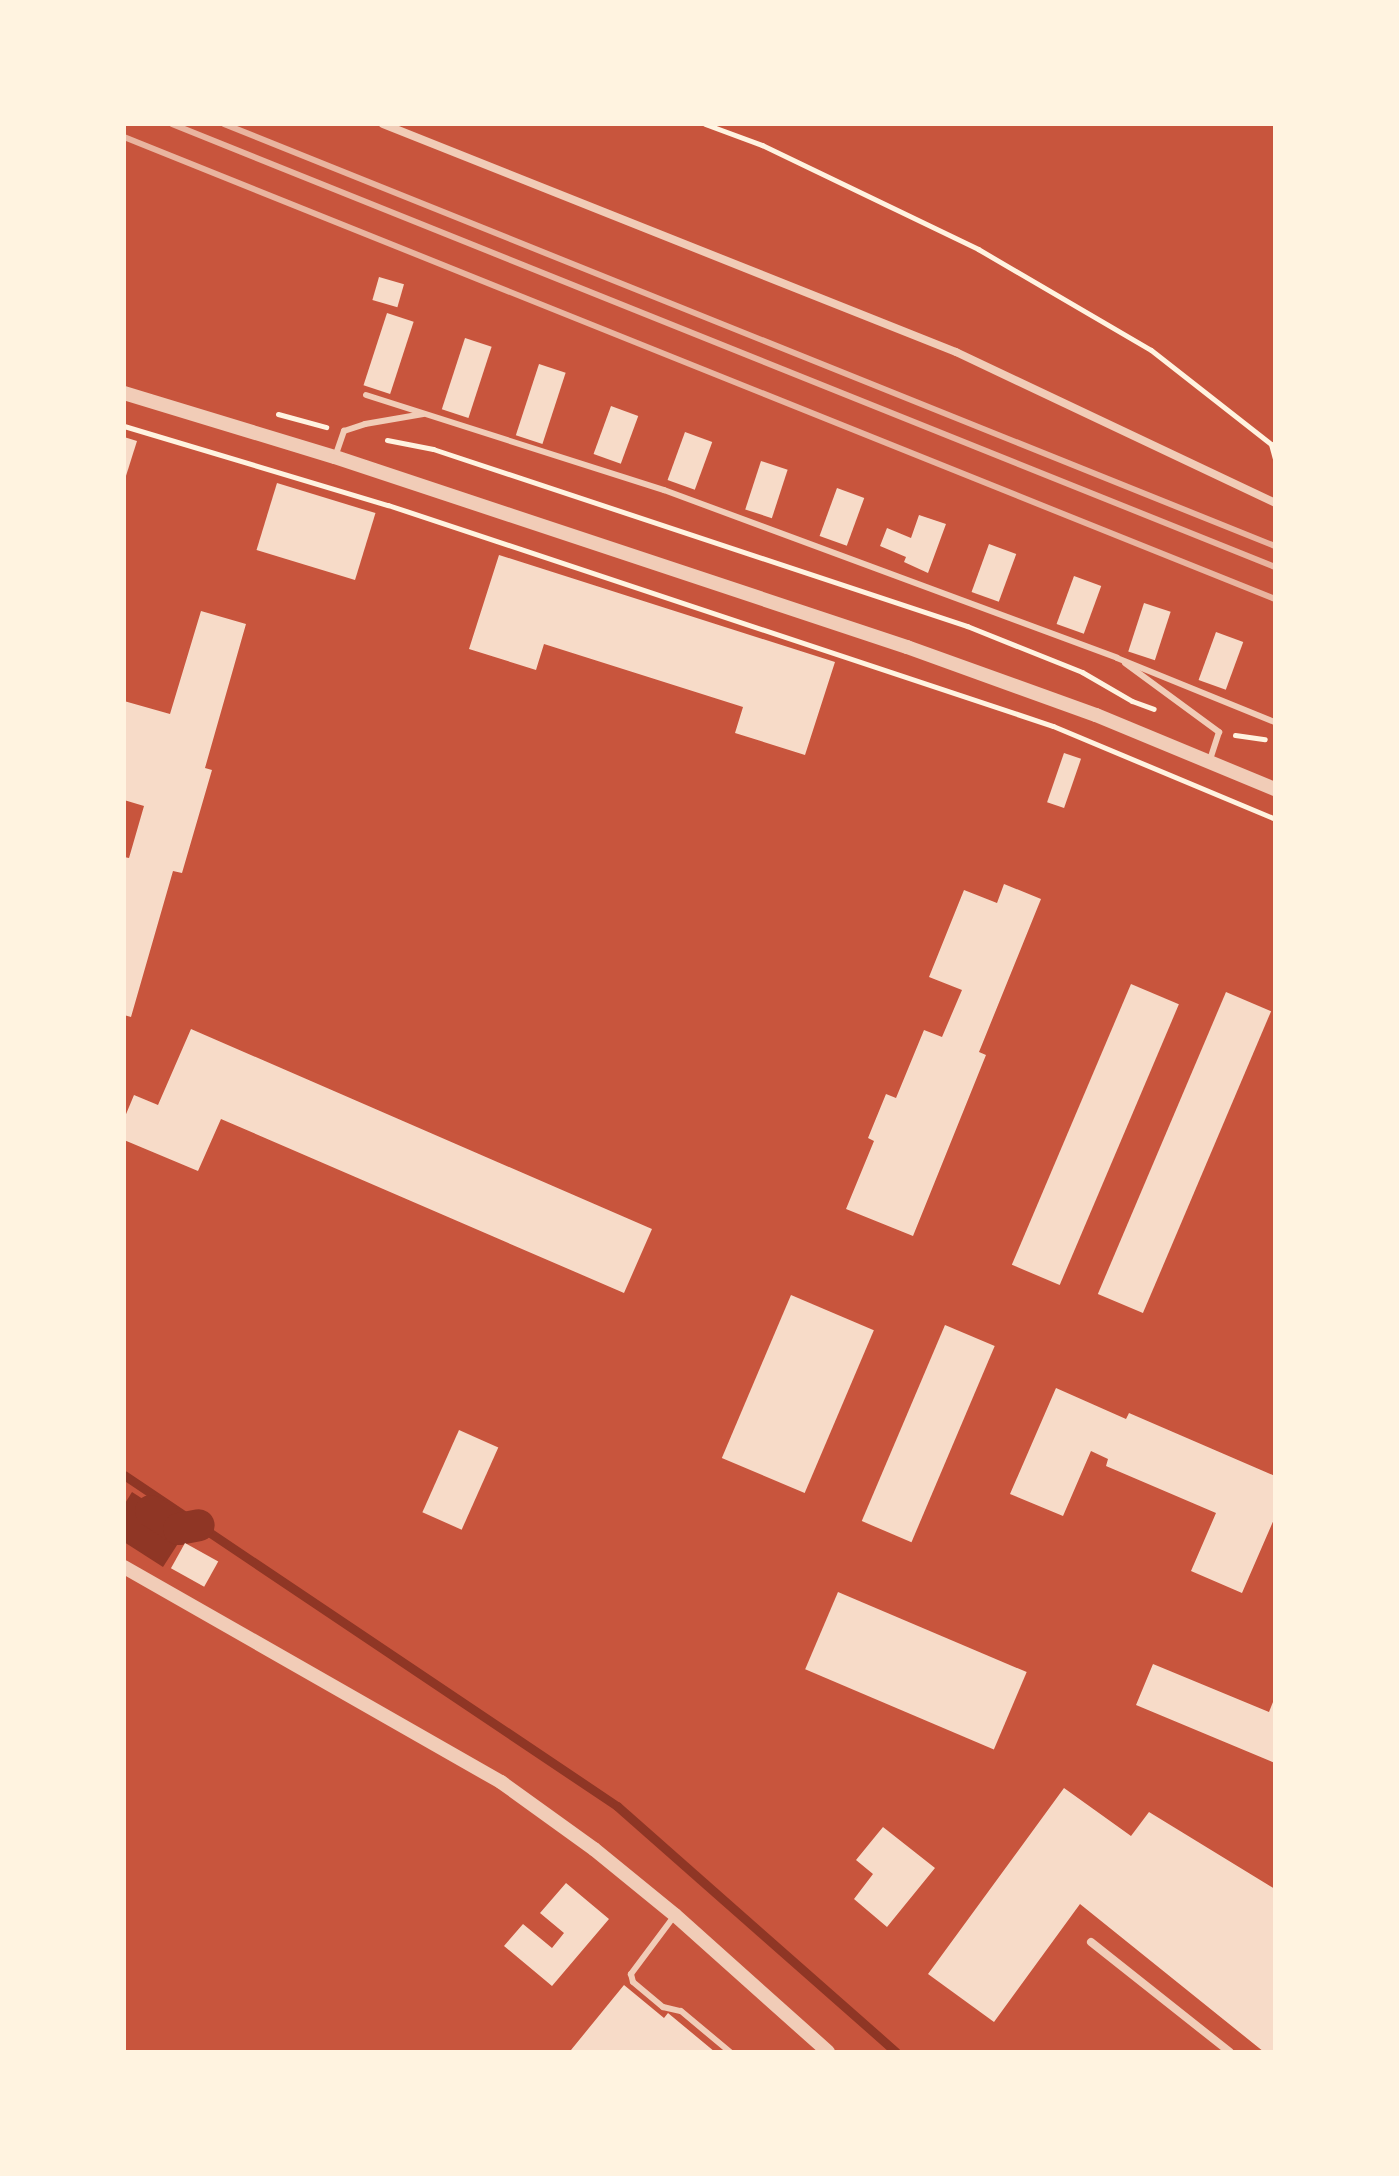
<!DOCTYPE html>
<style>
body{margin:0}
#map{position:relative;width:1399px;height:2176px;overflow:hidden;background:#c8553d;font-family:"Varela Round",sans-serif}
div>[style]{position:absolute}
.water>*{inset:0;background:#8f3625}
.stream>*{height:9px;margin:-4.5px;padding:0 4.5px;transform-origin:4.5px;border-radius:4.5px;background:#8f3625}
.canal>*{height:32px;margin:-16px;padding:0 16px;transform-origin:16px;border-radius:16px;background:#8f3625}
.building>*{inset:0;background:#f7dbc8;transform-origin:0 0}
.path>*{height:5px;margin:-2.5px;padding:0 2.5px;transform-origin:2.5px;border-radius:2.5px;background:#fff3e0}
.service>*{height:6px;margin:-3px;padding:0 3px;transform-origin:3px;border-radius:3px;background:#f1ccb7}
.minor>*{height:8px;margin:-4px;padding:0 4px;transform-origin:4px;border-radius:4px;background:#f1ccb7}
.tertiary>*{height:14px;margin:-7px;padding:0 7px;transform-origin:7px;border-radius:7px;background:#f1ccb7}
.rail>*{height:6px;margin:-3px;padding:0 3px;transform-origin:3px;border-radius:3px;background:#e9b49f}
span{translate:-50% -50%;white-space:nowrap;text-align:center;line-height:1.15;-webkit-text-stroke:7px #fff3e0;paint-order:stroke}
.frame{position:absolute;inset:0;border:126px solid #fff3e0;pointer-events:none}
</style>
<div id="map">
<div class="water">
<i style="clip-path:polygon(132px 1492px,188px 1528px,163px 1567px,124px 1542px,124px 1505px)"></i>
</div>
<div class="stream">
<i style="left:124px;top:1475px;width:594px;rotate:33.88deg"></i>
<i style="left:617px;top:1806px;width:372px;rotate:41.4deg"></i>
</div>
<div class="canal">
<i style="left:151px;top:1511px;width:33px;rotate:33deg"></i>
<i style="left:179px;top:1529px;width:20px;rotate:-11deg"></i>
</div>
<div class="building">
<i style="left:379px;top:277px;width:26px;height:24px;rotate:16deg"></i>
<i style="left:387px;top:313px;width:28px;height:76px;rotate:18deg"></i>
<i style="left:465px;top:338px;width:28px;height:75px;rotate:18deg"></i>
<i style="left:539px;top:364px;width:28px;height:75px;rotate:18deg"></i>
<i style="left:611px;top:406px;width:29px;height:51px;rotate:20deg"></i>
<i style="left:685px;top:432px;width:29px;height:51px;rotate:20deg"></i>
<i style="clip-path:polygon(124px 437px,137px 441px,125px 479px,124px 479px)"></i>
<i style="left:761px;top:461px;width:28px;height:51px;rotate:18deg"></i>
<i style="left:277px;top:483px;width:103px;height:70px;rotate:17deg"></i>
<i style="left:837px;top:488px;width:29px;height:51px;rotate:20deg"></i>
<i style="clip-path:polygon(919px 515px,946px 524px,928px 573px,904px 562px,906px 557px,880px 546px,887px 528px,911px 538px)"></i>
<i style="left:989px;top:544px;width:29px;height:51px;rotate:20deg"></i>
<i style="clip-path:polygon(499px 555px,835px 662px,805px 755px,735px 733px,743px 707px,544px 644px,536px 670px,469px 649px)"></i>
<i style="left:1074px;top:576px;width:29px;height:51px;rotate:20deg"></i>
<i style="left:1144px;top:603px;width:28px;height:51px;rotate:18deg"></i>
<i style="clip-path:polygon(201px 611px,246px 624px,205px 768px,212px 770px,182px 873px,173px 871px,131px 1017px,124px 1015px,124px 857px,129px 858px,144px 806px,124px 800px,124px 701px,170px 714px)"></i>
<i style="left:1216px;top:632px;width:29px;height:51px;rotate:20deg"></i>
<i style="left:1064px;top:753px;width:18px;height:52px;rotate:19deg"></i>
<i style="clip-path:polygon(1004px 884px,1041px 899px,979px 1052px,986px 1055px,913px 1236px,846px 1209px,874px 1141px,868px 1138px,886px 1094px,896px 1098px,924px 1030px,942px 1037px,962px 990px,929px 977px,964px 890px,997px 903px)"></i>
<i style="left:1131px;top:984px;width:52px;height:305px;rotate:23deg"></i>
<i style="left:1226px;top:992px;width:49px;height:328px;rotate:23deg"></i>
<i style="clip-path:polygon(191px 1029px,652px 1229px,624px 1293px,221px 1119px,198px 1171px,124px 1140px,124px 1119px,134px 1095px,158px 1105px)"></i>
<i style="left:791px;top:1295px;width:90px;height:177px;rotate:23deg"></i>
<i style="left:945px;top:1325px;width:54px;height:213px;rotate:23deg"></i>
<i style="clip-path:polygon(1056px 1388px,1126px 1419px,1129px 1413px,1275px 1476px,1275px 1517px,1242px 1593px,1191px 1571px,1216px 1513px,1106px 1466px,1108px 1459px,1091px 1451px,1063px 1516px,1010px 1494px)"></i>
<i style="left:459px;top:1430px;width:43px;height:90px;rotate:24deg"></i>
<i style="left:185px;top:1543px;width:38px;height:29px;rotate:29deg"></i>
<i style="left:838px;top:1592px;width:205px;height:84px;rotate:23deg"></i>
<i style="clip-path:polygon(1153px 1664px,1269px 1712px,1275px 1697px,1275px 1763px,1136px 1705px)"></i>
<i style="clip-path:polygon(1064px 1788px,1131px 1836px,1149px 1812px,1275px 1889px,1275px 2052px,1264px 2052px,1080px 1904px,994px 2022px,928px 1974px)"></i>
<i style="clip-path:polygon(883px 1827px,935px 1868px,887px 1927px,854px 1899px,873px 1874px,856px 1860px)"></i>
<i style="clip-path:polygon(566px 1883px,609px 1919px,552px 1986px,504px 1946px,523px 1924px,552px 1948px,564px 1933px,540px 1913px)"></i>
<i style="clip-path:polygon(624px 1985px,664px 2018px,668px 2013px,715px 2052px,574px 2052px,571px 2050px)"></i>
</div>
<div class="path">
<i style="left:705px;top:124px;width:61px;rotate:20.2deg"></i>
<i style="left:762px;top:145px;width:240px;rotate:25.7deg"></i>
<i style="left:978px;top:249px;width:200px;rotate:30.3deg"></i>
<i style="left:1151px;top:350px;width:152px;rotate:38.1deg"></i>
<i style="left:1271px;top:444px;width:16px;rotate:75deg"></i>
<i style="left:1275px;top:367px;width:5px;rotate:90deg"></i>
<i style="left:278px;top:414px;width:50px;rotate:15.2deg"></i>
<i style="left:124px;top:426px;width:276px;rotate:16.7deg"></i>
<i style="left:388px;top:505px;width:701px;rotate:18.38deg"></i>
<i style="left:1053px;top:726px;width:241px;rotate:22.7deg"></i>
<i style="left:387px;top:440px;width:47px;rotate:11.1deg"></i>
<i style="left:433px;top:449px;width:563px;rotate:18.34deg"></i>
<i style="left:967px;top:626px;width:124px;rotate:21.8deg"></i>
<i style="left:1082px;top:672px;width:58px;rotate:30.1deg"></i>
<i style="left:1132px;top:701px;width:23px;rotate:20deg"></i>
<i style="left:1235px;top:735px;width:30px;rotate:8deg"></i>
</div>
<div class="service">
<i style="left:366px;top:395px;width:313px;rotate:17.7deg"></i>
<i style="left:664px;top:490px;width:483px;rotate:20.3deg"></i>
<i style="left:1117px;top:658px;width:170px;rotate:22.1deg"></i>
<i style="left:335px;top:457px;width:28px;rotate:-71deg"></i>
<i style="left:344px;top:431px;width:22px;rotate:-18deg"></i>
<i style="left:365px;top:424px;width:59px;rotate:-9.8deg"></i>
<i style="left:1125px;top:663px;width:117px;rotate:36.3deg"></i>
<i style="left:1219px;top:732px;width:32px;rotate:108deg"></i>
<i style="left:675px;top:1915px;width:74px;rotate:126.7deg"></i>
<i style="left:631px;top:1974px;width:8px;rotate:76deg"></i>
<i style="left:633px;top:1982px;width:39px;rotate:40deg"></i>
<i style="left:663px;top:2007px;width:18px;rotate:13deg"></i>
<i style="left:681px;top:2011px;width:64px;rotate:39.9deg"></i>
</div>
<div class="minor">
<i style="left:383px;top:124px;width:617px;rotate:21.7deg"></i>
<i style="left:956px;top:352px;width:353px;rotate:25.3deg"></i>
<i style="left:1091px;top:1942px;width:177px;rotate:38.4deg"></i>
</div>
<div class="tertiary">
<i style="left:124px;top:393px;width:220px;rotate:16.9deg"></i>
<i style="left:335px;top:457px;width:603px;rotate:18.37deg"></i>
<i style="left:907px;top:647px;width:201px;rotate:19.8deg"></i>
<i style="left:1096px;top:715px;width:194px;rotate:22.5deg"></i>
<i style="left:124px;top:1567px;width:434px;rotate:29.7deg"></i>
<i style="left:501px;top:1782px;width:115px;rotate:35.8deg"></i>
<i style="left:594px;top:1849px;width:104px;rotate:39.2deg"></i>
<i style="left:675px;top:1915px;width:205px;rotate:41.8deg"></i>
</div>
<div class="rail">
<i style="left:172px;top:124px;width:1189px;rotate:21.88deg"></i>
<i style="left:224px;top:124px;width:1133px;rotate:21.88deg"></i>
<i style="left:124px;top:137px;width:1240px;rotate:21.87deg"></i>
</div>
<div class="frame"></div>
</div>
